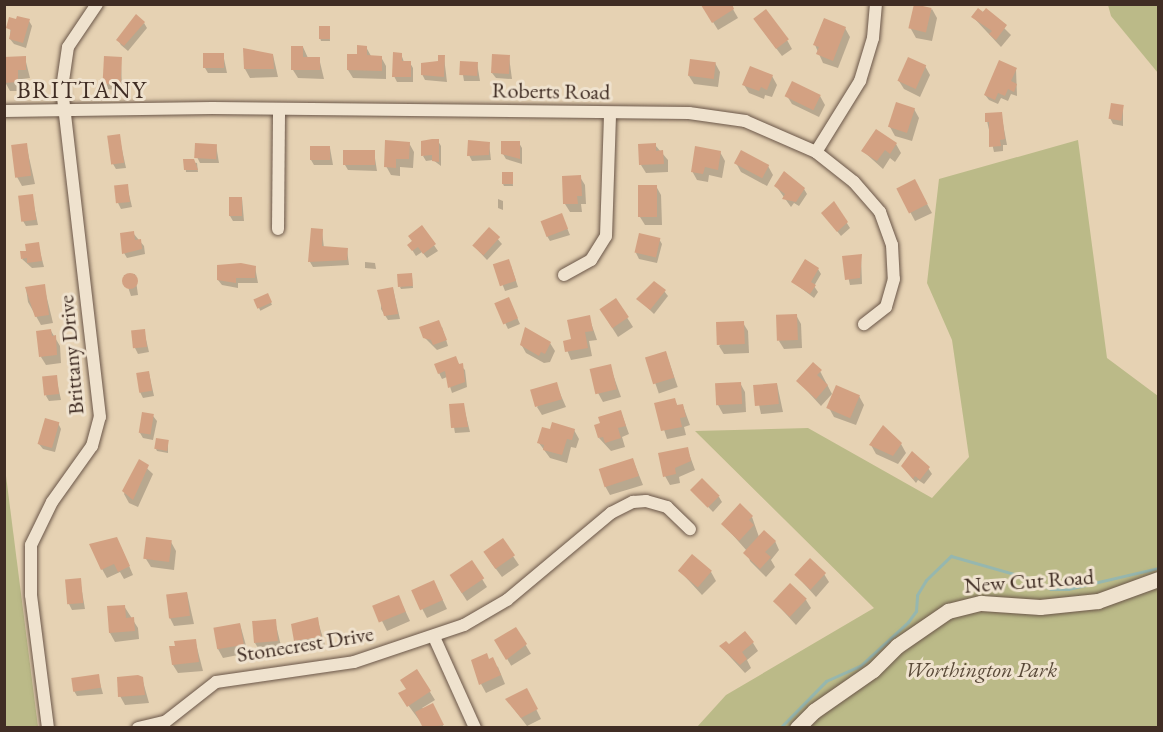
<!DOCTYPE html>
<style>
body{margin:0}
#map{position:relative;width:1163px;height:732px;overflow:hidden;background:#e6d2b3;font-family:"EB Garamond",serif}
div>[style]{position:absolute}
.green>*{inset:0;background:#bbba88}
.shadow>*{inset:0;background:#0003;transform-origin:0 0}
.stream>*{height:3px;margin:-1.5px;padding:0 1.5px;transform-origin:1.5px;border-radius:1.5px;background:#96b7af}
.building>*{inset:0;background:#d3a182;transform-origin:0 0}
.round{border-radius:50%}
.roads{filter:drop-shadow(0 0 2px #6a5648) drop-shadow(0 0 2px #6a5648)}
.minor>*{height:12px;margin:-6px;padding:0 6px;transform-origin:6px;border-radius:6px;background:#efe2ce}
.tertiary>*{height:15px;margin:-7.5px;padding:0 7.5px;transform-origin:7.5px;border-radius:7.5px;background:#efe2ce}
span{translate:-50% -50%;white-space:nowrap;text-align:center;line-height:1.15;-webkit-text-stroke:6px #efe2ce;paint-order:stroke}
.street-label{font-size:22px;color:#402d24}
.park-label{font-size:22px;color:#594938;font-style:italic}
.neighbourhood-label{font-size:24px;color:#402d24;letter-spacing:1.5px}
.frame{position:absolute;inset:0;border:6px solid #402d24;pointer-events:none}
</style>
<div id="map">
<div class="green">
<i style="clip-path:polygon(1108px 5px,1158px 5px,1158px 73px,1111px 16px)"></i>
<i style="clip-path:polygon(1078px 140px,1107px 358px,1158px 396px,1158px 727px,697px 727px,726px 695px,874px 608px,695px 431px,808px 428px,932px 498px,969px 457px,952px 340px,927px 283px,939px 179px)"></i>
<i style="clip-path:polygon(5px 468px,38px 727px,5px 727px)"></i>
</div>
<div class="shadow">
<i style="clip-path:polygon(730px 4px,738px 18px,718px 30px,703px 6px)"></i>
<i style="clip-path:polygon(932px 9px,937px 18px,932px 41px,916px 38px,911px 29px)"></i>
<i style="clip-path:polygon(986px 10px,1011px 35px,1001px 47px,973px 17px)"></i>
<i style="clip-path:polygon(11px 19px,29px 21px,32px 26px,26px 48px,14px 44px,10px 39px)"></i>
<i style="clip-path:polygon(144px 23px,147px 28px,128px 51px,121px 45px,118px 40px)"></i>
<i style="clip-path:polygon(760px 27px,787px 40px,792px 49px,782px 56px)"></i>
<i style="clip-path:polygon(329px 28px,330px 41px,321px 41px,320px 38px)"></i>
<i style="clip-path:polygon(845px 28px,850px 37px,838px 68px,823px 63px,815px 45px)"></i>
<i style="clip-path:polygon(303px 47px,308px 58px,319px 58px,324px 79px,298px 78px,293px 70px)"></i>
<i style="clip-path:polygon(366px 47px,371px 56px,381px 57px,386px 66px,386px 79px,353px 78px,348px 70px)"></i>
<i style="clip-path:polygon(245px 50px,273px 55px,278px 77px,250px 78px,245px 69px)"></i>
<i style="clip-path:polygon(223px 54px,227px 73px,208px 73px,205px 68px)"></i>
<i style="clip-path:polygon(401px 54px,404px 62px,410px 63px,413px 68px,413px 82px,397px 82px,394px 76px)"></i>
<i style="clip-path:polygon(444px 57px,447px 82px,425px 80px,422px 74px)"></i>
<i style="clip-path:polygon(509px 57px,512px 79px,496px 78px,492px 73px)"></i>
<i style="clip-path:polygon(25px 58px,30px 78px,22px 79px,22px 91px,10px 91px,5px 82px)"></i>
<i style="clip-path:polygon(121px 58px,122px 91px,107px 89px,103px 84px)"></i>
<i style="clip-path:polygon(461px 63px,477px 63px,480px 81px,464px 81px)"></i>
<i style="clip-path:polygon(715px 63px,720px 72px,718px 87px,694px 84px,689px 76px)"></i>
<i style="clip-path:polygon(925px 66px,930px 75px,920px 97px,904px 89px,899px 81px)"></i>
<i style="clip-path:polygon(1016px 69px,1017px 96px,1011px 94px,1008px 101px,1001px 98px,998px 104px,989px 100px,985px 95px)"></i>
<i style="clip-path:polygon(772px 76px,777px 85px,772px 97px,765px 95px,764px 99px,749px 93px,744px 85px)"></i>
<i style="clip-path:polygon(787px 96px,820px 96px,825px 105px,819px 117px,792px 104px)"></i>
<i style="clip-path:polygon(1123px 106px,1123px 126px,1113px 124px,1110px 118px)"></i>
<i style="clip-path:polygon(914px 109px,919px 118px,912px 141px,895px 136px,890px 127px)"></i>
<i style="clip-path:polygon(1001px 113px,1007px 145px,1003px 145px,1003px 151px,994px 152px,987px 121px)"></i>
<i style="clip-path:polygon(119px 136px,126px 168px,116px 169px,113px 164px)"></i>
<i style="clip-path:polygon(438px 141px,441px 146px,441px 166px,433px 160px,426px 161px,423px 156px)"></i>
<i style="clip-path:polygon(409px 143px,414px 152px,413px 168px,400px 167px,400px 176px,391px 175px,386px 166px)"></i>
<i style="clip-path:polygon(489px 143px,491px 160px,472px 161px,469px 155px)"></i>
<i style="clip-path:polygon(519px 143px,522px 148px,522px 164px,506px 159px,503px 154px)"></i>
<i style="clip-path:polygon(26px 144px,35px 184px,22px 186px,17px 177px)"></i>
<i style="clip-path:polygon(896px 144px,901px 153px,895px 162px,890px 158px,883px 169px,863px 151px)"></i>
<i style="clip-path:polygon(216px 145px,219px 163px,200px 163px,197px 157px)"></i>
<i style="clip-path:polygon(655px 145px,668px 160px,668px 172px,646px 173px,641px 165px)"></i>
<i style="clip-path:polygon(330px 148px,333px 165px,314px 165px,311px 160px)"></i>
<i style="clip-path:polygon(374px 152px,377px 171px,348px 170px,345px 165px)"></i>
<i style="clip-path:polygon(720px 152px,725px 161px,722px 178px,709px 175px,708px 182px,697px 180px,692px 171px)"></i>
<i style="clip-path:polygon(185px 161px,197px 163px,198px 172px,186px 172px)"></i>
<i style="clip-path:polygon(736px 163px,768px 166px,773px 175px,767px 186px,741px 172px)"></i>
<i style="clip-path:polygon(512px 174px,513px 186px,504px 186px,503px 184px)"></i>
<i style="clip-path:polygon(580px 177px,585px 185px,586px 204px,581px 204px,582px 212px,570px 212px,565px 204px)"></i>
<i style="clip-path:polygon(127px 186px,132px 207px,121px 209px,118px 203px)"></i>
<i style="clip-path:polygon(656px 186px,661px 195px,662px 225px,645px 225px,640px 217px)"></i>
<i style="clip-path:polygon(776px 186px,804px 189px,807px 194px,799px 206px,794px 203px,791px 207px)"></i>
<i style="clip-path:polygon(898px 189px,919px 189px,932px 213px,915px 221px)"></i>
<i style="clip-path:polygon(32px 196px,38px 225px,26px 226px,23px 221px)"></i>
<i style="clip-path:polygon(242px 198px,244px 221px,233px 221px,230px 216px)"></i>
<i style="clip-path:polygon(498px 199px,503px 201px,503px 210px,498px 208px)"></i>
<i style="clip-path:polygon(834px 203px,850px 228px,841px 236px,823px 214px)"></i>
<i style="clip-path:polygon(564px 221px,570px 235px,550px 241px,547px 236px)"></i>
<i style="clip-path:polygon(422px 228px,438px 251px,427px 258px,422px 252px,416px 256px,409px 245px)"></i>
<i style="clip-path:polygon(489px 229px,502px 244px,487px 260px,474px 246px)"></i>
<i style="clip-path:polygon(312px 230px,322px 231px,324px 248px,347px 250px,349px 265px,313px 267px,310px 262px)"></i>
<i style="clip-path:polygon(133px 233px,144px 246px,145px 254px,127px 258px,124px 253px)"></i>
<i style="clip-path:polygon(659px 239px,662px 244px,657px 263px,639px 259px,636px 253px)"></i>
<i style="clip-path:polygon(38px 244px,44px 267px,32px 268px,22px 259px)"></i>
<i style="clip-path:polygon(861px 255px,862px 284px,850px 285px,844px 258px)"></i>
<i style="clip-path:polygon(365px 262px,375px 263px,376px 269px,365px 268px)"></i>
<i style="clip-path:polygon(495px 265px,511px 266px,518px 287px,505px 291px)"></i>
<i style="clip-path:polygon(255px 267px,258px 283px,238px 283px,238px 288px,222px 285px,218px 280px)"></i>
<i style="clip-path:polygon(818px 269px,821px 274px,814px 286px,818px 292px,814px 298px,793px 282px)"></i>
<i style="clip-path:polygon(135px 274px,138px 295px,131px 296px,124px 275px)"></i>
<i style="clip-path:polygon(412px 277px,413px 288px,401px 289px,400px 287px)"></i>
<i style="clip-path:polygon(44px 286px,53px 323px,41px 325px,28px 302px,26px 288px)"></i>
<i style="clip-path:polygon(393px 289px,400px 319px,388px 320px,381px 309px,382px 291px)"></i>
<i style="clip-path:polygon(664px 291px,668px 296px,654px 314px,638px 299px)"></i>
<i style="left:267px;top:295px;width:11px;height:13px;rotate:63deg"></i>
<i style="clip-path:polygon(616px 300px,633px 327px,618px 337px,606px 318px)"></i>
<i style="clip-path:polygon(496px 304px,511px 304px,520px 324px,508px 329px)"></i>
<i style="clip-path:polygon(796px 315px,801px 324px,802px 348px,784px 349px,779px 341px)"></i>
<i style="clip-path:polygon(589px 317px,597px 340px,589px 341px,592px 356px,571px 360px,564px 342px,573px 340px)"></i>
<i style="clip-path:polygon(743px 323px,748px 331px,749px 353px,724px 354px,719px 346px)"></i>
<i style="clip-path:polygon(442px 327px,448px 346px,437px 350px,424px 337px)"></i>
<i style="clip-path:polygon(51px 331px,60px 346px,61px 363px,46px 365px,41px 357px)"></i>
<i style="clip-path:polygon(144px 331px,149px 352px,138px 354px,135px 348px)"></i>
<i style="clip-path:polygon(550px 343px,555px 351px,550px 362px,544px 363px,526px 353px,521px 344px)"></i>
<i style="left:666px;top:353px;width:36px;height:20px;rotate:71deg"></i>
<i style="clip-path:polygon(458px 363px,465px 370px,467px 387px,452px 393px,447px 377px,442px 379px,439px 373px)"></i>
<i style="clip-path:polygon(610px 366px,621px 397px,603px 402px,598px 393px)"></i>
<i style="clip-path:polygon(820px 371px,832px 394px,821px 406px,798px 381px)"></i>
<i style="clip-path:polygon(149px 373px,154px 396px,143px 398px,140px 392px)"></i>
<i style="clip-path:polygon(56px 377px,61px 400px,49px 401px,46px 396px)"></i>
<i style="clip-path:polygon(740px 383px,745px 392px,746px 412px,723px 414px,718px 405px,717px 384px)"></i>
<i style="clip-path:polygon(556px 384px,566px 407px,542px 415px,537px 407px)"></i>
<i style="clip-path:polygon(777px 384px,783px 412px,761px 414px,755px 386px)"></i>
<i style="clip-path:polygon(859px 396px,864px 405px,856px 425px,834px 417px,829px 408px)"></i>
<i style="clip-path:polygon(674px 399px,678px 407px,683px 406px,690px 425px,684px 427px,686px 435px,667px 439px,656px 404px)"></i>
<i style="clip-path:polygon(463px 404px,470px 432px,455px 433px,450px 405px)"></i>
<i style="clip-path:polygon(621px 412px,629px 434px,622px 437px,625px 447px,611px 451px,599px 438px)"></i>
<i style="clip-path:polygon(153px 416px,157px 421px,153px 440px,143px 438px,140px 433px)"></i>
<i style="clip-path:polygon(58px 423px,61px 429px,55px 452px,43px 449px,39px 444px)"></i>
<i style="clip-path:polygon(574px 430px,579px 439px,576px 448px,571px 447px,567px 463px,550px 458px,539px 443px)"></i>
<i style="clip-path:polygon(168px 442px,168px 453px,157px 451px,156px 449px)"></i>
<i style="clip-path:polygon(901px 444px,906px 453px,898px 464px,876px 454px,871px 445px)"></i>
<i style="clip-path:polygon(687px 448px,695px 470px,679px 477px,680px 483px,670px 485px,665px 476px)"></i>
<i style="clip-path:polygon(633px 460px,643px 485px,610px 495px,605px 486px)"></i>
<i style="clip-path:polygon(139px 461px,153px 474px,138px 507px,129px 503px,124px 494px)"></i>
<i style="clip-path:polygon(928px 468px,932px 474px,924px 484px,918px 480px,916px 483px,906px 471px)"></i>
<i style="clip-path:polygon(693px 491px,719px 497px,722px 502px,713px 512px)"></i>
<i style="clip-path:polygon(752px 517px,759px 537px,775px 541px,779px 550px,771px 560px,775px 567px,766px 577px,750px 561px,747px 551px,723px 524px)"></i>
<i style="clip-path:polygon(502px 540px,519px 565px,502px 577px,490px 561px)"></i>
<i style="clip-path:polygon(171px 542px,176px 551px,174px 570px,151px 567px,146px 559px)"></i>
<i style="clip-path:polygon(121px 547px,133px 575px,124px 579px,120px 572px,107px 578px,102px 569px)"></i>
<i style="clip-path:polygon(679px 570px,711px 572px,716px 581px,702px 595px)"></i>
<i style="clip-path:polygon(824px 574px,829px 582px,816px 597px,796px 575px)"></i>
<i style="clip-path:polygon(482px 579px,487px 587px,467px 601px,456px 584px)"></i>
<i style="clip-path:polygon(80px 580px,85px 609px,72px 610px,69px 604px)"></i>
<i style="clip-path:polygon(438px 590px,447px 609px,427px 618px,413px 591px)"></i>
<i style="clip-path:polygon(187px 593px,194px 624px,174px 626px,170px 618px)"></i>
<i style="clip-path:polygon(806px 600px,811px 608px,796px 625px,775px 602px)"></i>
<i style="clip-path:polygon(124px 606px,138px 628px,139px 639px,115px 642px,110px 633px,108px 608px)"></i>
<i style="clip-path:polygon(403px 606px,410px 621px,387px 631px,375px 607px)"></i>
<i style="clip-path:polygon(317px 618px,325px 645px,300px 649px,295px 641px)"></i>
<i style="clip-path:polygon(275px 621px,282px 650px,260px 651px,255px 643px)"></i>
<i style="clip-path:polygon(240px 624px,248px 653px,223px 658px,218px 649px)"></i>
<i style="left:516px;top:629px;width:29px;height:23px;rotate:59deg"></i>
<i style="clip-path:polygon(195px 640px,203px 671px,178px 673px,173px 665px,176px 647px)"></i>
<i style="clip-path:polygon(753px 643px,758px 651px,747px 660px,751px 668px,745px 673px,721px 647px)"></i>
<i style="clip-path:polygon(489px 661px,498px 667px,505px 684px,486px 693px,481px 684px)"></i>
<i style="clip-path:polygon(417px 671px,435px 700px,422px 708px,438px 714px,444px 728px,425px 728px,400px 694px,407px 689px)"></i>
<i style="clip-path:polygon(98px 676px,103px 694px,77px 696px,74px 691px)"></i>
<i style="clip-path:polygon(142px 678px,149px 703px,125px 705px,120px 696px)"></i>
<i style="clip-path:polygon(531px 699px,541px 719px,527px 726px,507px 700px)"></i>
</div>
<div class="stream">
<i style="left:780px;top:728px;width:66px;rotate:-45.6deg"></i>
<i style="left:826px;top:681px;width:37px;rotate:-24deg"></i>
<i style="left:860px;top:666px;width:65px;rotate:-42.5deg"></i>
<i style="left:908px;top:622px;width:14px;rotate:-54deg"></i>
<i style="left:916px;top:611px;width:16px;rotate:-86deg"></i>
<i style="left:917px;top:595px;width:17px;rotate:-59deg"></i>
<i style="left:926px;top:580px;width:35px;rotate:-44deg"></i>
<i style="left:951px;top:556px;width:84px;rotate:15.9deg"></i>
<i style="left:1032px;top:579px;width:21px;rotate:28deg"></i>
<i style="left:1051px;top:589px;width:17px"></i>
<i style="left:1068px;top:589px;width:92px;rotate:-13.1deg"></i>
</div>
<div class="building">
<i style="clip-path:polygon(732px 4px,734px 9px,712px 23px,701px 5px)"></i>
<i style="left:914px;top:4px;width:18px;height:25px;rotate:13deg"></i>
<i style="clip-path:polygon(978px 8px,983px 12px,986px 8px,1007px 25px,996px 40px,989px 34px,992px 31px,971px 17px)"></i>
<i style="left:766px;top:9px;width:38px;height:16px;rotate:53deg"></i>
<i style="clip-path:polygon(136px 14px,145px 22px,124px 46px,116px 40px)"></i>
<i style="clip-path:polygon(17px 16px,30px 19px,23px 43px,9px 39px,11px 30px,6px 28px,9px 17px,16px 19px)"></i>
<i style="clip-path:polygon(824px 18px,846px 27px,833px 61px,816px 54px,819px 47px,813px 45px)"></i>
<i style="left:319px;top:26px;width:11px;height:13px"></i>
<i style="clip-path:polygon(357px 45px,367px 46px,367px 55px,382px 56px,382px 71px,347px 70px,347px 54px,357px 54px)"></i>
<i style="clip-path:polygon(291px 46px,303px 46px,303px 57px,320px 57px,320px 70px,291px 70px)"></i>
<i style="clip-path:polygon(243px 48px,273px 54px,274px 69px,244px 69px)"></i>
<i style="clip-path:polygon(393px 52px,402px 53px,402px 61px,411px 61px,411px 77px,392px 77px)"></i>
<i style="left:203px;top:53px;width:21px;height:15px"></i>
<i style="left:492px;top:54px;width:18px;height:19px;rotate:3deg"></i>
<i style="clip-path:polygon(438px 55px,445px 55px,444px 77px,421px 75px,421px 63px,438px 61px)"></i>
<i style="clip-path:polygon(26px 56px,26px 70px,18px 70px,18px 82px,4px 83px,4px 57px)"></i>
<i style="left:104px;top:56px;width:18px;height:28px;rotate:3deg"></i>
<i style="left:908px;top:57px;width:20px;height:26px;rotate:24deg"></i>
<i style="left:690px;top:59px;width:26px;height:17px;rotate:7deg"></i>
<i style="clip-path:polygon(999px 60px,1017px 68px,1011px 81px,1017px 84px,1014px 92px,1008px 89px,1005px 96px,998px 93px,995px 100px,984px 95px)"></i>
<i style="left:460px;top:61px;width:18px;height:14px;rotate:3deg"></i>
<i style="clip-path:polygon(750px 66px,773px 75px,767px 90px,761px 87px,759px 91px,742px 85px)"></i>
<i style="left:792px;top:81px;width:32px;height:17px;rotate:26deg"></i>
<i style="left:896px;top:102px;width:20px;height:26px;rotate:18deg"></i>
<i style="left:1111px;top:103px;width:13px;height:16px;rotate:9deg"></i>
<i style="clip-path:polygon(1002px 112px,1005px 139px,1000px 140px,1001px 146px,989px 147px,989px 122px,985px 122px,985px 113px)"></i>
<i style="clip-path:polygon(876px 129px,897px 143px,890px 154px,885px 150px,877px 161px,861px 151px)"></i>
<i style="left:120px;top:134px;width:29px;height:13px;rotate:82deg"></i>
<i style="clip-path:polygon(432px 139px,439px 139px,439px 162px,432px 161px,432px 155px,421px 156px,421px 141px)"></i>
<i style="clip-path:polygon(385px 140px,410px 142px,409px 159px,396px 159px,396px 168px,384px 167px)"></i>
<i style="clip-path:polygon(468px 140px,490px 142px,489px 155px,467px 156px)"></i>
<i style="clip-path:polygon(501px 141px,520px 141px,520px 159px,501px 154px)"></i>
<i style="left:27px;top:143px;width:33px;height:16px;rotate:83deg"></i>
<i style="left:195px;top:143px;width:22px;height:15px;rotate:3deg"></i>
<i style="clip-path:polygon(656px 143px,656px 151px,663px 150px,664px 164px,639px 165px,638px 144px)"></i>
<i style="left:310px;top:146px;width:20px;height:14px"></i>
<i style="clip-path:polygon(695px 146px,721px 151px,718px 170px,705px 167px,703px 174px,691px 172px)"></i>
<i style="left:343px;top:150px;width:32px;height:15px"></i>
<i style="left:741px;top:150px;width:32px;height:15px;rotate:28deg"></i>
<i style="clip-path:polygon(183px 159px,194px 159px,198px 170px,184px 170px)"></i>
<i style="clip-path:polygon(784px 171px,805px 188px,796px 202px,782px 199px,785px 194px,774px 186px)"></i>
<i style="left:502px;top:172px;width:11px;height:12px"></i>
<i style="clip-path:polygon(581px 175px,582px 196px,577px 196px,578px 204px,563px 204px,562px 176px)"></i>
<i style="left:915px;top:179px;width:28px;height:21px;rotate:63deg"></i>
<i style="left:128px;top:184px;width:18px;height:14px;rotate:84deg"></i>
<i style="left:638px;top:185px;width:19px;height:32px"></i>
<i style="left:33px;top:194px;width:26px;height:15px;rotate:83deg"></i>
<i style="left:229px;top:197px;width:13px;height:19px"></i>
<i style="clip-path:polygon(834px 201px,848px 222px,837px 232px,821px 213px)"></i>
<i style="left:562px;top:213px;width:17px;height:23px;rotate:69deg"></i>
<i style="clip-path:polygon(422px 225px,436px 244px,423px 254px,418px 247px,412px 251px,407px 245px,412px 241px,408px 236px)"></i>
<i style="left:489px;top:227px;width:15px;height:25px;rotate:42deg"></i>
<i style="clip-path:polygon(311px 228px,323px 229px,322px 246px,348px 248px,347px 260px,308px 262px)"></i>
<i style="clip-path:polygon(134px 231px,135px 240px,141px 239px,142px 249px,122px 254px,120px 233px)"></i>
<i style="left:639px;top:233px;width:22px;height:20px;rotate:13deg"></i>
<i style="clip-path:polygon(39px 242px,42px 261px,27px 263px,27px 258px,21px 259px,20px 251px,26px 251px,25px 244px)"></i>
<i style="clip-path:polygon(862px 254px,860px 278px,845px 280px,842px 256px)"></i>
<i style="left:509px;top:259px;width:23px;height:17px;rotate:72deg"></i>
<i style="clip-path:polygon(805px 259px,819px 268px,811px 282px,816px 285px,810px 294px,791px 282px)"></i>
<i style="clip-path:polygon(241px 263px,256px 266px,255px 278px,236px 278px,236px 283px,217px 280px,217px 265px)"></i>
<i class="round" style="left:122px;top:273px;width:16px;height:16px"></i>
<i style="left:412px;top:273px;width:13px;height:15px;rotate:86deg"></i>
<i style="clip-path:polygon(654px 281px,666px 290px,650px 310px,636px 299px)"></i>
<i style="clip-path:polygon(45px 284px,49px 315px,35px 317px,25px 287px)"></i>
<i style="clip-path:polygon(393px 287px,398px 314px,384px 316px,377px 290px)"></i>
<i style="left:268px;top:293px;width:10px;height:16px;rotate:66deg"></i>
<i style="left:509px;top:297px;width:23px;height:16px;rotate:67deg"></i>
<i style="left:616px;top:298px;width:23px;height:20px;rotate:56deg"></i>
<i style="left:797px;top:314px;width:26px;height:21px;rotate:88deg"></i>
<i style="clip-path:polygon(590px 315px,593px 331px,585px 332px,588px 348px,565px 352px,563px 341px,571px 339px,567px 320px)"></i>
<i style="clip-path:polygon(439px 320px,447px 340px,433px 345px,431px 340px,423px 338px,419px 327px)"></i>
<i style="left:744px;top:321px;width:23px;height:28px;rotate:88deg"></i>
<i style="clip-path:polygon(525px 327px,551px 342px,545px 354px,541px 352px,539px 356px,520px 345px)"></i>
<i style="clip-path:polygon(51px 329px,52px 336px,56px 335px,57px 355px,39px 357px,36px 331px)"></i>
<i style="left:145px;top:329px;width:18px;height:14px;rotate:84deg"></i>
<i style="left:666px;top:351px;width:28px;height:22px;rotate:73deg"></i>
<i style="clip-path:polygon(456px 356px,459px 364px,463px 363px,465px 382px,448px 388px,445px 371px,438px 374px,434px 364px)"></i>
<i style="clip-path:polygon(813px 362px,822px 370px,817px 375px,828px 385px,816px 399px,796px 381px)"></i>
<i style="left:611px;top:364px;width:26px;height:22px;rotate:77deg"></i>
<i style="left:149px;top:371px;width:20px;height:13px;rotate:81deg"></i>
<i style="left:57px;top:375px;width:19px;height:15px;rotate:84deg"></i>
<i style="left:557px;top:382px;width:18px;height:28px;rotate:74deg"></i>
<i style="left:741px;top:382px;width:22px;height:26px;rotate:87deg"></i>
<i style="left:777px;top:383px;width:21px;height:24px;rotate:85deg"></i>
<i style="left:836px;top:385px;width:26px;height:25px;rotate:23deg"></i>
<i style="clip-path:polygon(675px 398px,677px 405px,683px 404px,686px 417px,680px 418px,682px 427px,661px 431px,654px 403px)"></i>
<i style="clip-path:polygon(464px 403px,468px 427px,451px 428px,449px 404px)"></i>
<i style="clip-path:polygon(621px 410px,626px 426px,618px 428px,621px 438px,605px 443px,603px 437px,598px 438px,594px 425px,600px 423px,598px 417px)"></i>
<i style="left:142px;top:412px;width:12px;height:21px;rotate:9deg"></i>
<i style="left:45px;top:418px;width:15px;height:27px;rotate:16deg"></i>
<i style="clip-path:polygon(552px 422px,575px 429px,572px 440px,567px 439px,562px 455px,543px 450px,544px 445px,537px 443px,542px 427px,550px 429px)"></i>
<i style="clip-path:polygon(883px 425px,902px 443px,893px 456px,869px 445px)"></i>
<i style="left:156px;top:438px;width:13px;height:11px;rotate:9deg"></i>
<i style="clip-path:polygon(688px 447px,691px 461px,675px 468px,676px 474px,663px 477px,658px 453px)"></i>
<i style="clip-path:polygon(912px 451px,930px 467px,920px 480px,915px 476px,913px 479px,901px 466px)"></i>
<i style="left:633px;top:458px;width:19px;height:36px;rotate:72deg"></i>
<i style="clip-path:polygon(139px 459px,149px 465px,133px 500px,122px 491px)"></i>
<i style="left:702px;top:478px;width:25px;height:17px;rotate:45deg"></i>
<i style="clip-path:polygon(740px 503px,753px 516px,749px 520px,754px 525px,739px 541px,721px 524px)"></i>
<i style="clip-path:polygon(764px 530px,776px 541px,765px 552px,771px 557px,760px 569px,743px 553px)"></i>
<i style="clip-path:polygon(117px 537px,130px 566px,118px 572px,114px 564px,101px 570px,89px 544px)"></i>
<i style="left:146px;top:537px;width:26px;height:22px;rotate:7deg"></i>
<i style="left:503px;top:538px;width:21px;height:24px;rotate:55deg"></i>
<i style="left:692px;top:554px;width:26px;height:22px;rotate:40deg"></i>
<i style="left:810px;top:558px;width:22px;height:23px;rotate:43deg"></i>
<i style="left:472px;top:560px;width:22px;height:27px;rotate:56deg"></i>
<i style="left:81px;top:578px;width:25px;height:16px;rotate:85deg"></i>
<i style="left:434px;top:580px;width:22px;height:25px;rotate:66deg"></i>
<i style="left:790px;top:583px;width:23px;height:25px;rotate:43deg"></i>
<i style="left:187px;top:592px;width:24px;height:21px;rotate:83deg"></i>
<i style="left:399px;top:595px;width:18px;height:29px;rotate:68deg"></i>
<i style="clip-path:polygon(125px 605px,126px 618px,134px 617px,135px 631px,109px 633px,107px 606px)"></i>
<i style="clip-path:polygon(318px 617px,321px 637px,294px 641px,291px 624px)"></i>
<i style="left:276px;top:619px;width:22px;height:24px;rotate:85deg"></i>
<i style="left:240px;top:623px;width:22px;height:27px;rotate:80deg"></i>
<i style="clip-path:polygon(516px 627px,527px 644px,506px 660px,494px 640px)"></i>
<i style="clip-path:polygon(745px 631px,754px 642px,742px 652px,747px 659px,740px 665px,719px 646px,726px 641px,729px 644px)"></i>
<i style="clip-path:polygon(196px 639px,199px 662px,172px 665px,169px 646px,175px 646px,174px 641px)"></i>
<i style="clip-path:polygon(487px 653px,489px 659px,493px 657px,501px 675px,479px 685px,471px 660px)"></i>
<i style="clip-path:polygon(417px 669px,431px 691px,407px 707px,398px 693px,406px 689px,400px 680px)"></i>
<i style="left:99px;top:674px;width:14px;height:28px;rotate:82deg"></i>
<i style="clip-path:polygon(138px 675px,143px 677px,145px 695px,118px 697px,117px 677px)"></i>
<i style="clip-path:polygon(527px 688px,538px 709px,521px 718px,505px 699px)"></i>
<i style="clip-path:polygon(433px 703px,444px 725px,423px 728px,415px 712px)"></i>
</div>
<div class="roads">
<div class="minor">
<i style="left:4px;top:111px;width:208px;rotate:-0.8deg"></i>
<i style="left:212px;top:108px;width:477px;rotate:0.6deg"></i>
<i style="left:689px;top:113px;width:57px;rotate:8.1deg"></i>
<i style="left:745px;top:121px;width:77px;rotate:23.6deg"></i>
<i style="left:816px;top:152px;width:48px;rotate:38.3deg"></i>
<i style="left:854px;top:182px;width:40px;rotate:49deg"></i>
<i style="left:880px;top:212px;width:35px;rotate:70deg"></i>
<i style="left:892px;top:245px;width:34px;rotate:87deg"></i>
<i style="left:894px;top:279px;width:29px;rotate:106deg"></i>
<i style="left:886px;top:307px;width:28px;rotate:142deg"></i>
<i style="left:816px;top:152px;width:84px;rotate:-58.2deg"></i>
<i style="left:860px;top:81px;width:45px;rotate:-73.2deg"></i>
<i style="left:873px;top:38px;width:34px;rotate:-85deg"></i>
<i style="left:278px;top:229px;width:120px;rotate:-89.5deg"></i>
<i style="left:564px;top:275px;width:31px;rotate:-29deg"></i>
<i style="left:591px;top:260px;width:28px;rotate:-58deg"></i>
<i style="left:606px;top:236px;width:123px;rotate:-88.1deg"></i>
<i style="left:434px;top:637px;width:100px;rotate:65.7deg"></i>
<i style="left:48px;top:728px;width:134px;rotate:-97.3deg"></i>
<i style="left:31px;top:595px;width:50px;rotate:-90deg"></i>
<i style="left:31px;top:545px;width:48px;rotate:-64deg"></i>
<i style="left:52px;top:502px;width:69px;rotate:-54.5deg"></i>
<i style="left:92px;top:446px;width:30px;rotate:-75deg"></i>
<i style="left:100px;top:417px;width:331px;rotate:-96.6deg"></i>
<i style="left:62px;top:88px;width:41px;rotate:-81.7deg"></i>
<i style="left:68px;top:47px;width:52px;rotate:-56deg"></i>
<i style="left:138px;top:728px;width:28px;rotate:-13deg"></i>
<i style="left:165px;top:722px;width:65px;rotate:-38.1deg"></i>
<i style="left:216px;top:682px;width:139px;rotate:-8.2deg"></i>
<i style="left:354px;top:662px;width:116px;rotate:-18.6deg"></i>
<i style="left:464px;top:625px;width:50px;rotate:-30.2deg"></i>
<i style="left:507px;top:600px;width:136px;rotate:-39.9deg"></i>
<i style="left:611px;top:513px;width:25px;rotate:-27deg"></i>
<i style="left:633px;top:502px;width:13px;rotate:-4deg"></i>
<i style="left:646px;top:501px;width:22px;rotate:16deg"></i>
<i style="left:667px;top:507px;width:32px;rotate:44deg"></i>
</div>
<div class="tertiary">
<i style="left:797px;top:728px;width:24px;rotate:-45deg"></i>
<i style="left:814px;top:711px;width:72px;rotate:-34.8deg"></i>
<i style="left:873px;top:670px;width:34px;rotate:-45deg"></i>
<i style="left:897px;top:646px;width:62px;rotate:-34.5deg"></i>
<i style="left:948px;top:611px;width:34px;rotate:-14deg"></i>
<i style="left:981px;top:603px;width:59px;rotate:3.9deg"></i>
<i style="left:1040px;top:607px;width:58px;rotate:-5.9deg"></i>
<i style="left:1098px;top:601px;width:64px;rotate:-20.1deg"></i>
</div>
</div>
<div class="street-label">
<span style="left:551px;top:91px;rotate:1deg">Roberts Road</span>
<span style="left:71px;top:355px;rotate:-95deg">Brittany Drive</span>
<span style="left:1029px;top:581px;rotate:-4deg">New Cut Road</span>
<span style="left:305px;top:644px;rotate:-9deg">Stonecrest Drive</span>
</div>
<div class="park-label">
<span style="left:981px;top:670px">Worthington Park</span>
</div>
<div class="neighbourhood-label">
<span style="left:82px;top:90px">BRITTANY</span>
</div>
<div class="frame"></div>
</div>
